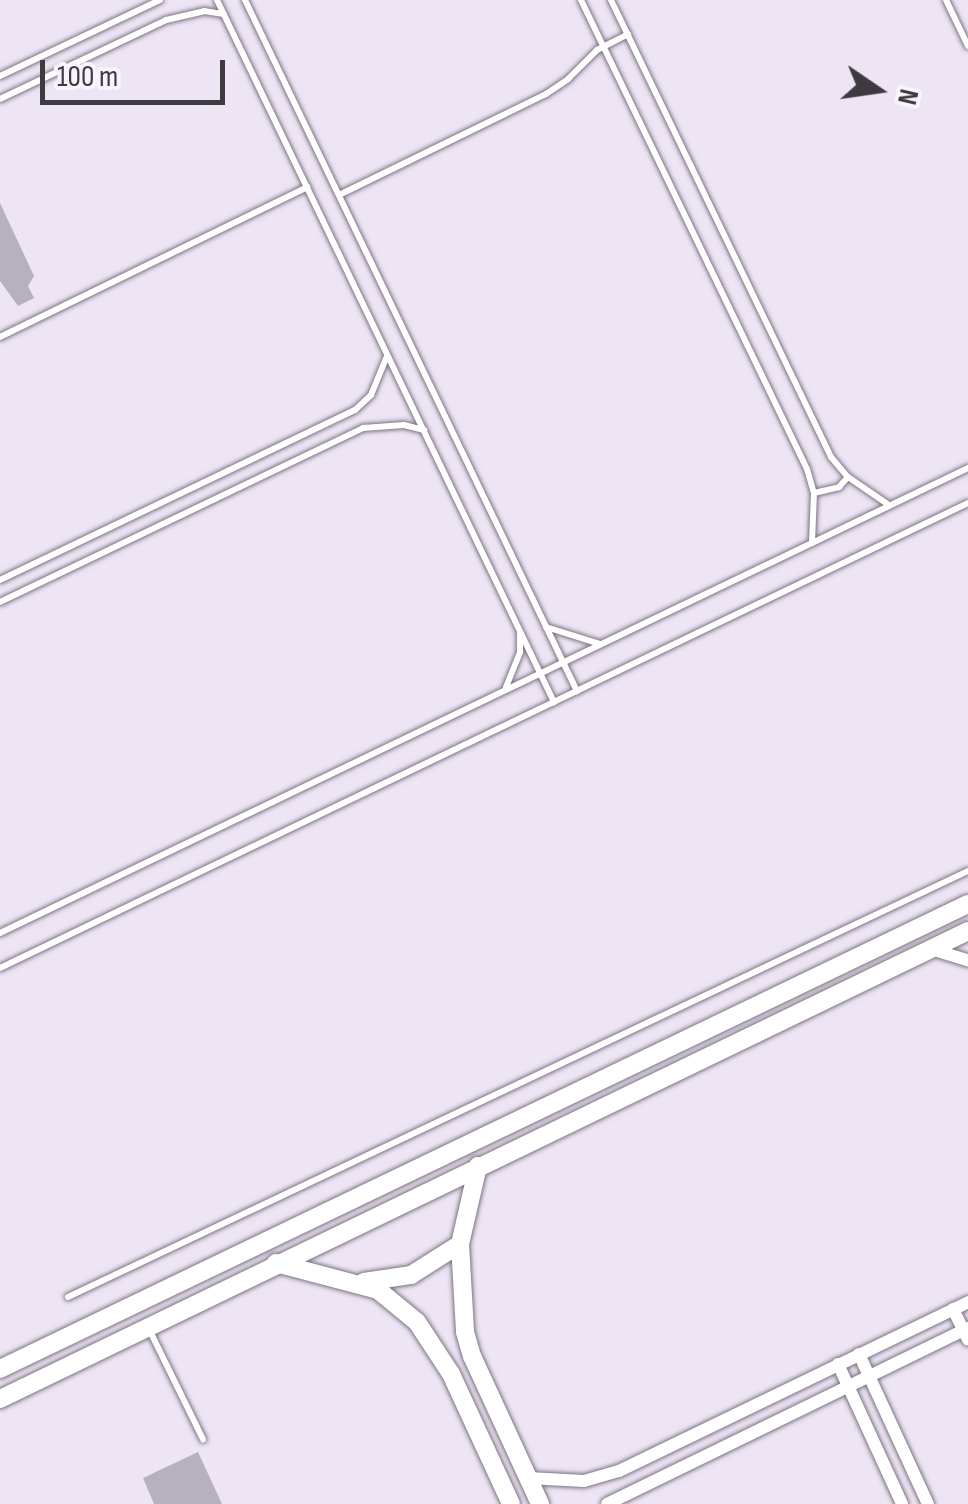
<!DOCTYPE html>
<style>
body{margin:0}
#map{position:relative;width:968px;height:1504px;overflow:hidden;background:#ede4f4;font-family:"Sofia Sans Condensed",sans-serif}
div>[style]{position:absolute}
.building>*{inset:0;background:#b7b0bf}
.roads{filter:drop-shadow(0 0 2px #7c7583) drop-shadow(0 0 2px #7c7583)}
.lane>*{height:6px;margin:-3px;padding:0 3px;transform-origin:3px;border-radius:3px;background:#fff}
.street>*{height:12px;margin:-6px;padding:0 6px;transform-origin:6px;border-radius:6px;background:#fff}
.secondary>*{height:18px;margin:-9px;padding:0 9px;transform-origin:9px;border-radius:9px;background:#fff}
span{translate:-50% -50%;white-space:nowrap;text-align:center;line-height:1.15;-webkit-text-stroke:8px #f8f3fd;paint-order:stroke}
.north{position:absolute;left:828px;top:40px;width:100px;height:100px;-webkit-text-stroke:8px #f8f3fd;paint-order:stroke;rotate:103deg;font-size:28px;font-weight:700;line-height:40px;text-align:center;color:#3d3a40}
.north::after{content:'';display:block;margin:auto;width:35px;height:45px;background:#3d3a40;clip-path:polygon(50% 0,100% 100%,50% 72%,0 100%)}
.scale{position:absolute;left:40px;top:60px;width:185px;height:45px;box-sizing:border-box;border:5px solid #3d3a40;border-top:0;padding-left:12px;font-size:30px;line-height:35px;white-space:nowrap;color:#3d3a40;-webkit-text-stroke:8px #f8f3fd;paint-order:stroke}
</style>
<div id="map">
<div class="building">
<i style="clip-path:polygon(0 203px,34px 276px,28px 286px,34px 298px,18px 306px,0 281px)"></i>
<i style="clip-path:polygon(198px 1452px,222px 1504px,154px 1504px,143px 1478px)"></i>
</div>
<div class="roads">
<div class="lane">
<i style="left:217px;top:0;width:779px;rotate:64.36deg"></i>
<i style="left:245px;top:0;width:767px;rotate:64.34deg"></i>
<i style="left:581px;top:0;width:521px;rotate:64.27deg"></i>
<i style="left:807px;top:469px;width:25px;rotate:74deg"></i>
<i style="left:814px;top:493px;width:50px;rotate:92.3deg"></i>
<i style="left:611px;top:0;width:507px;rotate:64.29deg"></i>
<i style="left:831px;top:457px;width:26px;rotate:50deg"></i>
<i style="left:848px;top:477px;width:50px;rotate:34.3deg"></i>
<i style="left:946px;top:0;width:51px;rotate:64.4deg"></i>
<i style="left:0;top:76px;width:177px;rotate:-25.4deg"></i>
<i style="left:0;top:99px;width:184px;rotate:-25.4deg"></i>
<i style="left:166px;top:20px;width:39px;rotate:-13deg"></i>
<i style="left:204px;top:11px;width:20px;rotate:9deg"></i>
<i style="left:339px;top:195px;width:230px;rotate:-26deg"></i>
<i style="left:546px;top:94px;width:27px;rotate:-34deg"></i>
<i style="left:568px;top:79px;width:41px;rotate:-45deg"></i>
<i style="left:597px;top:50px;width:35px;rotate:-27deg"></i>
<i style="left:0;top:337px;width:342px;rotate:-26deg"></i>
<i style="left:814px;top:493px;width:26px;rotate:-13deg"></i>
<i style="left:839px;top:487px;width:13px;rotate:-48deg"></i>
<i style="left:0;top:580px;width:394px;rotate:-25.6deg"></i>
<i style="left:355px;top:410px;width:22px;rotate:-43deg"></i>
<i style="left:371px;top:395px;width:42px;rotate:-67.7deg"></i>
<i style="left:0;top:602px;width:403px;rotate:-25.6deg"></i>
<i style="left:363px;top:428px;width:41px;rotate:-4.2deg"></i>
<i style="left:404px;top:425px;width:21px;rotate:14deg"></i>
<i style="left:546px;top:627px;width:57px;rotate:17.5deg"></i>
<i style="left:506px;top:687px;width:38px;rotate:-68deg"></i>
<i style="left:520px;top:652px;width:19px;rotate:-90deg"></i>
<i style="left:0;top:933px;width:1074px;rotate:-25.66deg"></i>
<i style="left:0;top:968px;width:1074px;rotate:-25.66deg"></i>
<i style="left:68px;top:1297px;width:996px;rotate:-25.33deg"></i>
<i style="left:149px;top:1329px;width:123px;rotate:63.9deg"></i>
</div>
<div class="street">
<i style="left:931px;top:949px;width:39px;rotate:17deg"></i>
<i style="left:953px;top:1309px;width:34px;rotate:64deg"></i>
<i style="left:859px;top:1354px;width:165px;rotate:65.3deg"></i>
<i style="left:838px;top:1364px;width:154px;rotate:65.4deg"></i>
<i style="left:528px;top:1478px;width:56px;rotate:3.1deg"></i>
<i style="left:584px;top:1481px;width:36px;rotate:-16deg"></i>
<i style="left:619px;top:1471px;width:388px;rotate:-25.8deg"></i>
<i style="left:607px;top:1504px;width:402px;rotate:-26deg"></i>
</div>
<div class="secondary">
<i style="left:478px;top:1166px;width:80px;rotate:103deg"></i>
<i style="left:460px;top:1244px;width:88px;rotate:86.7deg"></i>
<i style="left:465px;top:1332px;width:25px;rotate:74deg"></i>
<i style="left:472px;top:1356px;width:163px;rotate:65.3deg"></i>
<i style="left:276px;top:1263px;width:106px;rotate:14.8deg"></i>
<i style="left:378px;top:1290px;width:50px;rotate:39.4deg"></i>
<i style="left:417px;top:1322px;width:62px;rotate:56.8deg"></i>
<i style="left:451px;top:1374px;width:143px;rotate:65.2deg"></i>
<i style="left:364px;top:1282px;width:48px;rotate:-8.5deg"></i>
<i style="left:411px;top:1275px;width:58px;rotate:-32.3deg"></i>
<i style="left:0;top:1369px;width:1074px;rotate:-25.66deg"></i>
<i style="left:0;top:1399px;width:1075px;rotate:-25.8deg"></i>
</div>
</div>
<div class="north">N</div>
<div class="scale">100 m</div>
</div>
